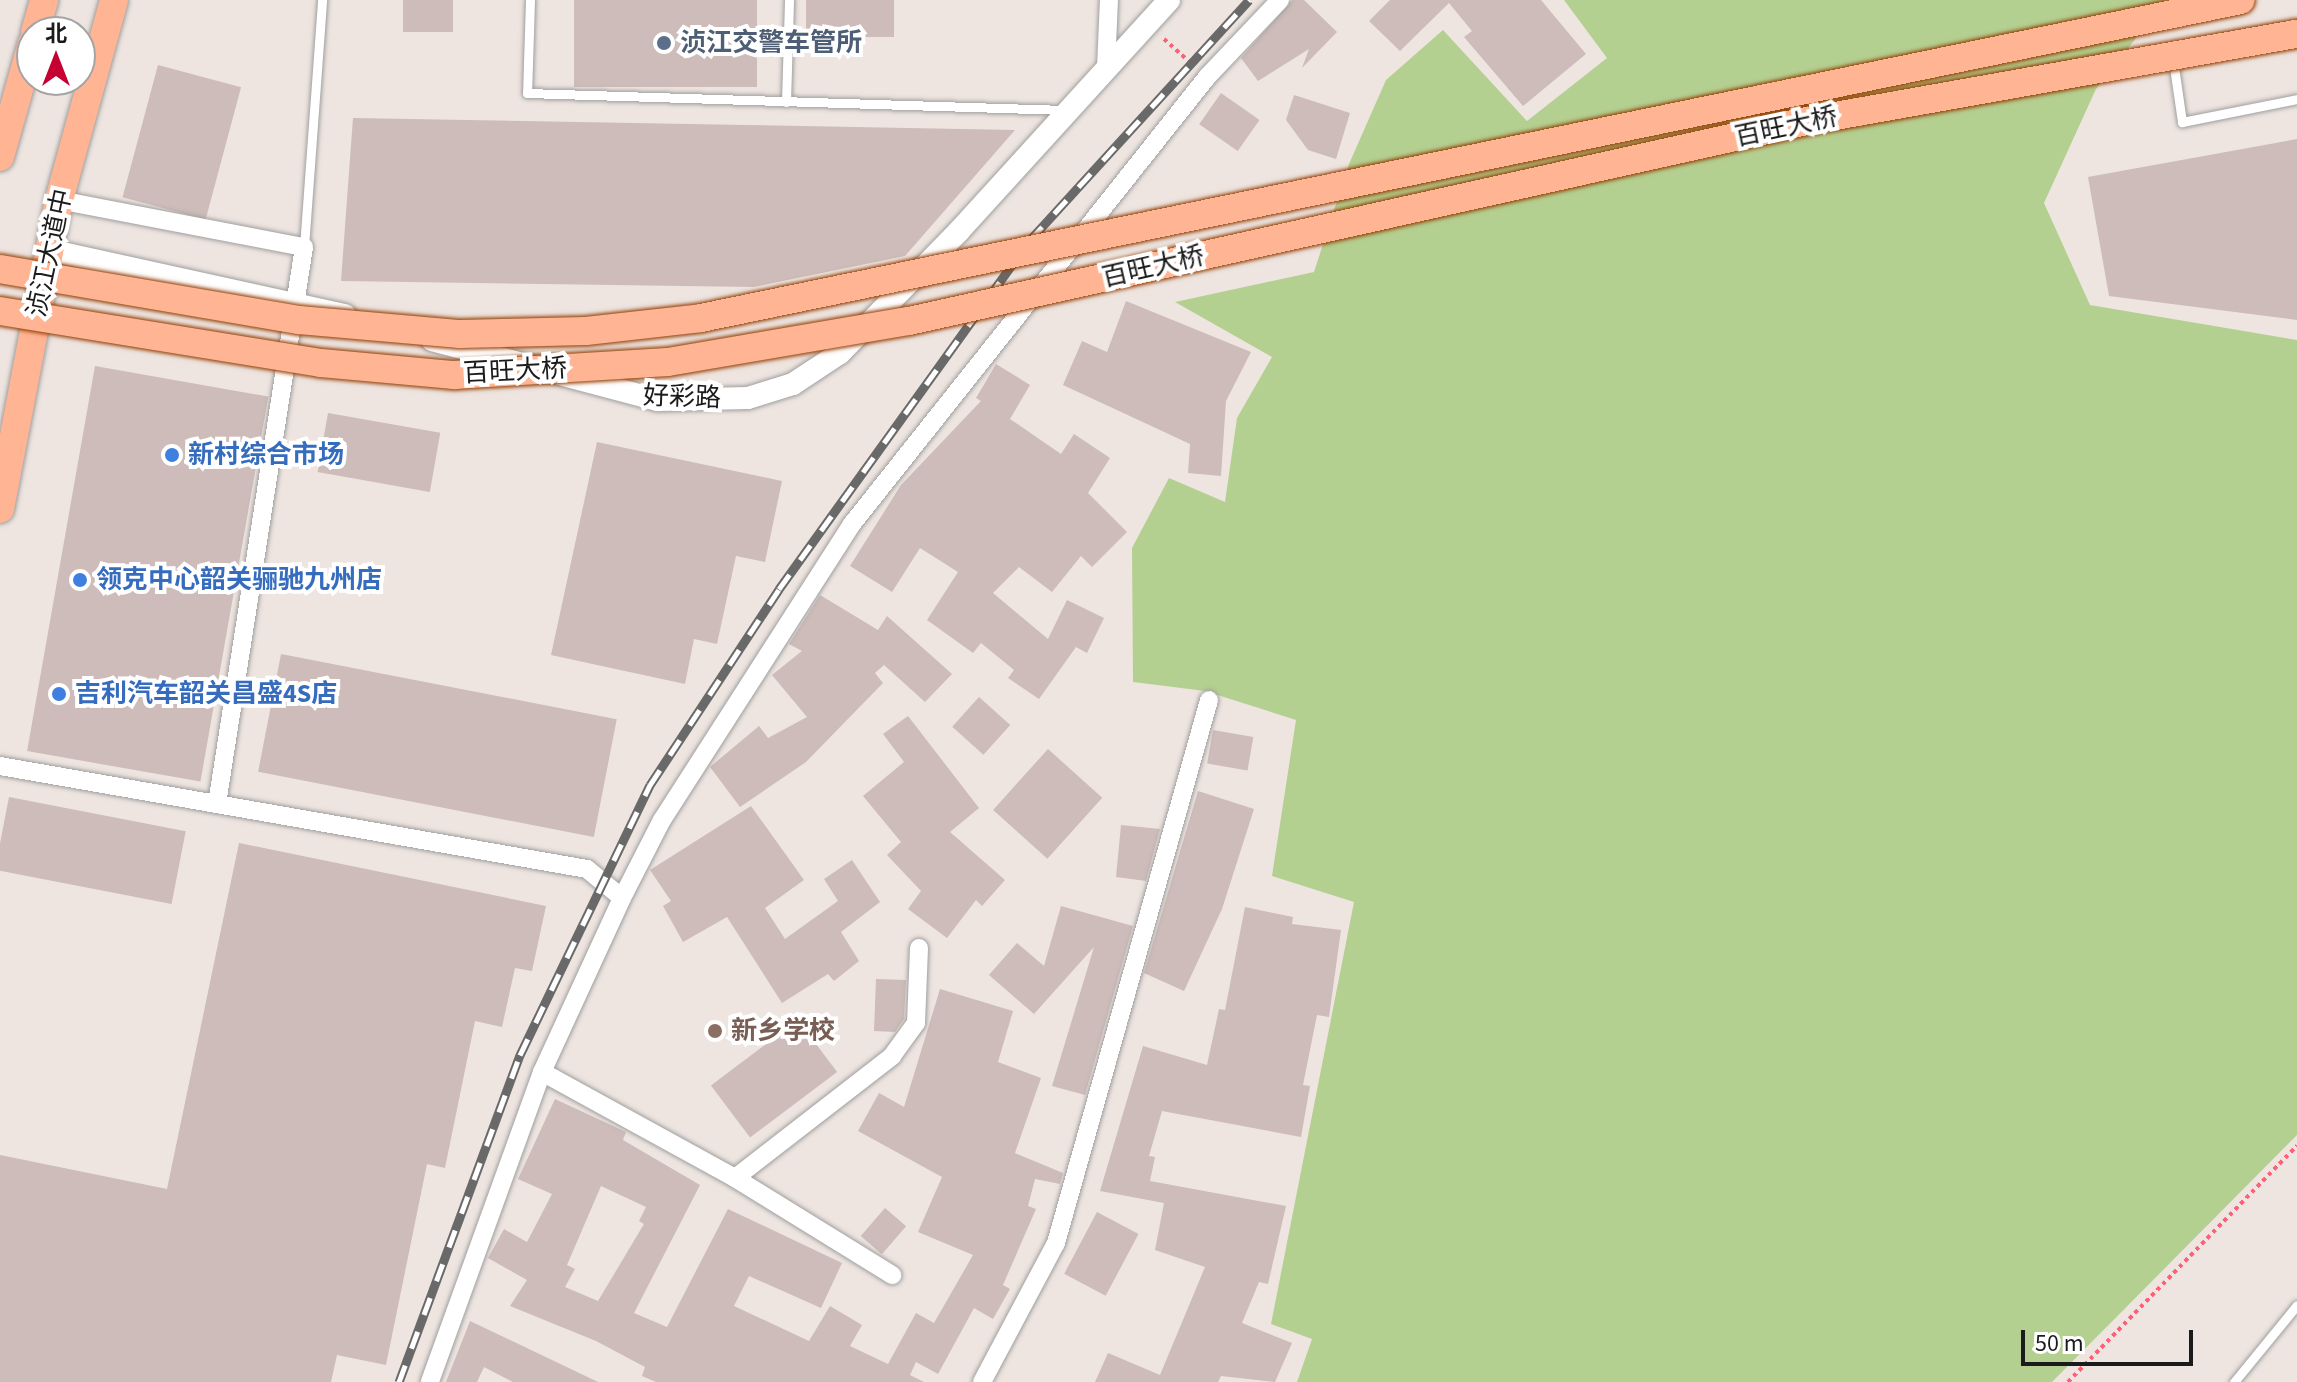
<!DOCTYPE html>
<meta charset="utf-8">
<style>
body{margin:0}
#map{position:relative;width:2297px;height:1382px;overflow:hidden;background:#eee5e0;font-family:"Source Sans 3","Noto Sans SC",sans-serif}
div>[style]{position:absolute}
.forest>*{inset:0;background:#b4d091}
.building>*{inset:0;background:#cdbcb9;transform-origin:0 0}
.path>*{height:4px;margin-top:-2px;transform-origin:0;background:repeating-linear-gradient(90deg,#ff5f78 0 4px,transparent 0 8px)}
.roads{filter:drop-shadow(0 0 2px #9f9f9f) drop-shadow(0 0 2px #9f9f9f)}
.service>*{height:9px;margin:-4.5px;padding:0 4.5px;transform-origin:4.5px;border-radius:4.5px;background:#fff}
.minor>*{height:18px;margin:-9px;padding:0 9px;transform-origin:9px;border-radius:9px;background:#fff}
.tertiary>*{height:22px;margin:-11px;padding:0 11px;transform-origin:11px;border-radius:11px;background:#fff}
.primary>*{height:28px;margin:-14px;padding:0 14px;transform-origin:14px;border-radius:14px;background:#ffb493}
.rail>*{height:9px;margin-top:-4.5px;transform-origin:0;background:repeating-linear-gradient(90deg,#fff 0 18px,#696969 0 36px);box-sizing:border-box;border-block:2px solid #696969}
.bridges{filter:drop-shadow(0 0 2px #923c00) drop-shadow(0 0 2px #923c00)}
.primary-bridge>*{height:28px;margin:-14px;padding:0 14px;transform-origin:14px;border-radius:14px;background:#ffb493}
.dots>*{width:22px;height:22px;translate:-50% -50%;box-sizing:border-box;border:4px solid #fff;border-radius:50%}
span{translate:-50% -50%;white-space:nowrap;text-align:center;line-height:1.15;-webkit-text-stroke:8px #fff;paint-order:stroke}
.service-label{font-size:26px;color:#4e5e75;font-weight:700}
.left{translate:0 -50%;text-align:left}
.street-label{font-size:26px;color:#1b1b1b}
.shop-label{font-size:26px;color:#366cbe;font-weight:700}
.education-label{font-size:26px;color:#785e54;font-weight:700}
.north{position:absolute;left:16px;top:16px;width:80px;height:80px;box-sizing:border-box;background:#fff;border:2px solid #a4a4a4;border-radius:50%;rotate:0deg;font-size:22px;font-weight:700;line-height:32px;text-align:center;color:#1b1b1b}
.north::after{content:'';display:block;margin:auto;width:28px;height:36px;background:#c60033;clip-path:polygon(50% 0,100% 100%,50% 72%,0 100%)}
.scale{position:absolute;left:2021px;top:1330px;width:172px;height:36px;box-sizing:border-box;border:4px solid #1b1b1b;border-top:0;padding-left:10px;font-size:24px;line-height:28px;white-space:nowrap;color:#1b1b1b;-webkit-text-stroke:6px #fff;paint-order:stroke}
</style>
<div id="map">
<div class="forest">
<i style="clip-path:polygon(1564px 0,2166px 0,2096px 89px,2044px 203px,2090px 305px,2297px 340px,2297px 1135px,2052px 1382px,1297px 1382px,1312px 1339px,1271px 1324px,1354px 902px,1272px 876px,1296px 720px,1205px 691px,1133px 682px,1132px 548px,1169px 478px,1225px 502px,1237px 418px,1272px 357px,1175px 302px,1314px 272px,1349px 164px,1386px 80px,1443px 30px,1527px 121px,1607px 58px)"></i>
</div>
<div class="building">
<i style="left:403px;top:0;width:50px;height:32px"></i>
<i style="left:574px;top:0;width:183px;height:87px"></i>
<i style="left:806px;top:0;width:88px;height:37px"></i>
<i style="clip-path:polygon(1292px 0,1304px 0,1337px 32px,1302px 68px,1309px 49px,1258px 81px,1241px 58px)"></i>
<i style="clip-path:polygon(1390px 0,1541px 0,1586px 54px,1523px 106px,1464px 37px,1472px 31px,1449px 3px,1400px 51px,1369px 21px)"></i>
<i style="left:158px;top:65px;width:86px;height:137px;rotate:15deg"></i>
<i style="left:1221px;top:93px;width:47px;height:38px;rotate:35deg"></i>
<i style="clip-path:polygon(1294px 95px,1350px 113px,1336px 159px,1308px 150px,1286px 120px)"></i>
<i style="clip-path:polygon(353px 118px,745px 125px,1015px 130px,905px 256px,754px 287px,341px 281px)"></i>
<i style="clip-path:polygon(2297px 139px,2297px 320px,2109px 296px,2088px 177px)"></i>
<i style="clip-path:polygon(1126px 301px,1251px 352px,1226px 401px,1221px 476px,1188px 473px,1190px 444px,1063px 385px,1082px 341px,1107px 352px)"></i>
<i style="clip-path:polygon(996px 364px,1030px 385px,1010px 419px,1061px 454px,1074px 434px,1110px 458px,1088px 493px,1127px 532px,1092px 567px,1081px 556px,1052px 592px,1019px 567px,993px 593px,1048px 639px,1067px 600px,1104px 618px,1087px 653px,1076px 647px,1039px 699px,1008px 678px,1014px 670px,981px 643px,973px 653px,927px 620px,958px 572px,920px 548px,892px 592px,850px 566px,901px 485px,981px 401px,976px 398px)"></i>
<i style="left:95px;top:366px;width:176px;height:391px;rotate:10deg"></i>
<i style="left:328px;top:413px;width:114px;height:60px;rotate:10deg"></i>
<i style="clip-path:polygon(597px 442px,782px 481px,765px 562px,736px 556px,717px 644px,694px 639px,685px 684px,551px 655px)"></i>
<i style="clip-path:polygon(820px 595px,878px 630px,887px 616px,952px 674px,925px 702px,884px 665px,875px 673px,883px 683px,806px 762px,740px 807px,710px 767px,759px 726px,768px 738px,807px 717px,772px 675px,802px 651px,789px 644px)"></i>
<i style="left:281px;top:654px;width:342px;height:120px;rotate:11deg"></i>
<i style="left:979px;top:697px;width:42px;height:40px;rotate:42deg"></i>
<i style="clip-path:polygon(908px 716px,979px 808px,950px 832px,1005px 880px,982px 906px,976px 900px,947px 938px,908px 909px,921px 891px,887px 855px,901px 842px,863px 796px,904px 762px,883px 734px)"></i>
<i style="left:1213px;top:730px;width:41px;height:34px;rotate:10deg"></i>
<i style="left:1048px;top:749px;width:73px;height:82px;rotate:42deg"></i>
<i style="clip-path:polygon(1198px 791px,1254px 809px,1222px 909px,1184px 991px,1144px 973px)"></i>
<i style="left:9px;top:797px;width:180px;height:74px;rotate:11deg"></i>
<i style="clip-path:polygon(751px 806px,804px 880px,765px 908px,785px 939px,838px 901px,824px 879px,852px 860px,880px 902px,841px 932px,859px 961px,834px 981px,828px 974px,782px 1003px,727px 917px,683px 942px,663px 906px,671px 901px,650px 870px)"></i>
<i style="clip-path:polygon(1121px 825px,1160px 829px,1146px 881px,1116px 877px)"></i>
<i style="clip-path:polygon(239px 843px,546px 906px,532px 971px,515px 968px,502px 1027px,475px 1021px,445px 1168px,427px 1164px,386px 1365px,337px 1355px,331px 1382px,0 1382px,0 1155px,167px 1189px)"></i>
<i style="clip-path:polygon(1061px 906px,1133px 926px,1085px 1095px,1052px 1086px,1094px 947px,1034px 1014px,989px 975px,1017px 943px,1044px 966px)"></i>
<i style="clip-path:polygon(1245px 907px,1293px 917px,1292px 924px,1341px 930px,1329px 1017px,1317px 1015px,1303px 1085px,1310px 1086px,1301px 1137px,1162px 1111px,1149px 1156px,1155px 1157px,1150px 1181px,1286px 1206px,1268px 1284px,1259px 1282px,1242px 1323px,1292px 1343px,1275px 1382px,1221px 1376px,1218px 1382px,1095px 1382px,1108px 1353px,1160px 1375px,1205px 1267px,1155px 1250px,1164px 1203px,1100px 1191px,1143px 1046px,1207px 1065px,1219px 1009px,1225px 1010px)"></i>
<i style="clip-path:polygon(876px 979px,906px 980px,904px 1019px,895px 1032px,874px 1031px)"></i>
<i style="clip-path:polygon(evenodd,940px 989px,1013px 1011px,998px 1062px,1041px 1078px,1015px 1153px,1063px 1173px,1060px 1184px,1035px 1179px,1028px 1206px,1036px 1209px,1003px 1285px,1010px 1289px,993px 1319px,974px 1308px,938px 1374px,916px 1362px,910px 1375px,924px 1382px,656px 1382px,642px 1376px,645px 1367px,596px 1341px,510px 1306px,527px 1280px,488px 1258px,504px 1229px,527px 1242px,552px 1194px,518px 1179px,555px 1099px,626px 1132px,623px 1140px,700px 1185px,634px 1313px,667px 1327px,728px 1209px,842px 1263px,821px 1308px,749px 1276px,734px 1306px,809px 1341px,830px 1306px,862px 1325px,850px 1346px,888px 1364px,916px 1313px,934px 1323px,973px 1255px,918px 1232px,942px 1177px,858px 1131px,879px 1093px,904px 1107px,940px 989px,601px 1186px,646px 1207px,639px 1221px,644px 1224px,598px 1301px,565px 1287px,575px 1269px,567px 1265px,601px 1186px)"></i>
<i style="left:798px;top:1020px;width:65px;height:109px;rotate:53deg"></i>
<i style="left:885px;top:1208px;width:28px;height:37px;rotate:41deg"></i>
<i style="left:1097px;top:1212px;width:47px;height:70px;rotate:28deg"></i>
<i style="clip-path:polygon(470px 1321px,598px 1382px,513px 1382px,484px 1367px,477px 1382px,446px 1382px)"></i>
</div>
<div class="path">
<i style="left:1164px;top:39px;width:39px;rotate:42deg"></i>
<i style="left:2068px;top:1382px;width:329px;rotate:-45.9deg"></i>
</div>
<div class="roads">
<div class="service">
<i style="left:530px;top:0;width:93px;rotate:91.8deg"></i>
<i style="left:527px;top:93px;width:539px;rotate:1.81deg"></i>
<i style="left:2173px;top:60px;width:63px;rotate:81.7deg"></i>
<i style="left:2182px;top:122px;width:117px;rotate:-11.3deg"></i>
<i style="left:786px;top:102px;width:102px;rotate:-88.3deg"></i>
<i style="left:304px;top:247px;width:248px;rotate:-85.8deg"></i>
<i style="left:2234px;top:1382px;width:99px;rotate:-50.7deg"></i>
</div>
<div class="minor">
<i style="left:1106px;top:68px;width:68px;rotate:-87.5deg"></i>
<i style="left:59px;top:200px;width:249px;rotate:10.9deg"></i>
<i style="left:304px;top:247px;width:564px;rotate:98.88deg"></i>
<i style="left:0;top:766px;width:596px;rotate:9.95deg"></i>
<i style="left:587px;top:869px;width:45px;rotate:39.6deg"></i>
<i style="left:622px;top:898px;width:192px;rotate:114.7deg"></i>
<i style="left:542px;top:1072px;width:330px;rotate:109.9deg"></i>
<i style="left:622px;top:898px;width:88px;rotate:-62.9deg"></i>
<i style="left:662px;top:820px;width:352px;rotate:-57.3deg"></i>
<i style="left:852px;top:524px;width:571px;rotate:-51.54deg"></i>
<i style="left:1207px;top:77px;width:106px;rotate:-46.5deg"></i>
<i style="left:542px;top:1072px;width:220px;rotate:28.8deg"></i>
<i style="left:735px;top:1178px;width:199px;rotate:-37.8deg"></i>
<i style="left:892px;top:1056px;width:41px;rotate:-54deg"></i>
<i style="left:916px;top:1023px;width:75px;rotate:-87.7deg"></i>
<i style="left:735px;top:1178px;width:185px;rotate:31.7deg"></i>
<i style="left:982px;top:1382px;width:157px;rotate:-62deg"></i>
<i style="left:1056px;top:1243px;width:564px;rotate:-74.26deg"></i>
</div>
<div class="tertiary">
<i style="left:49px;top:250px;width:303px;rotate:12.4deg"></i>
<i style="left:432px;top:340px;width:234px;rotate:14.9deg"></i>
<i style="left:658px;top:400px;width:90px;rotate:-1.3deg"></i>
<i style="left:748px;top:398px;width:47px;rotate:-17.3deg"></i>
<i style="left:793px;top:384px;width:56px;rotate:-33.4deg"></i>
<i style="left:840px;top:353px;width:170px;rotate:-45.7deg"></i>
<i style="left:959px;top:231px;width:312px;rotate:-47.7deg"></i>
</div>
<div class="primary">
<i style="left:35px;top:32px;width:33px;rotate:-74deg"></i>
<i style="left:0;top:157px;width:118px;rotate:-74.3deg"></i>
<i style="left:0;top:509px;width:315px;rotate:-79.2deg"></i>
<i style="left:59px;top:200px;width:207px;rotate:-74.6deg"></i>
</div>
</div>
<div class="rail">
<i style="left:399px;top:1382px;width:349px;rotate:-69.7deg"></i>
<i style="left:520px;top:1055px;width:300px;rotate:-64.3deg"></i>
<i style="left:650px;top:785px;width:235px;rotate:-56.6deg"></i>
<i style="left:779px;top:589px;width:430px;rotate:-54.3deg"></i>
<i style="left:1030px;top:240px;width:325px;rotate:-47.6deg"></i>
</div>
<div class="bridges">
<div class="primary-bridge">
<i style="left:0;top:269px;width:303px;rotate:9.7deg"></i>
<i style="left:299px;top:320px;width:162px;rotate:5deg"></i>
<i style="left:460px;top:334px;width:126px;rotate:-1.4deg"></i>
<i style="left:586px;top:331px;width:116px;rotate:-6.4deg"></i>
<i style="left:701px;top:318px;width:1572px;rotate:-11.67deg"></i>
<i style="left:0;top:311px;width:325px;rotate:9.2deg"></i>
<i style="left:321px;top:363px;width:134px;rotate:5.2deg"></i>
<i style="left:454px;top:375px;width:214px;rotate:-3.5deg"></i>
<i style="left:668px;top:362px;width:244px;rotate:-9.7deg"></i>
<i style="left:909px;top:321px;width:920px;rotate:-12.56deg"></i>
<i style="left:1807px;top:121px;width:498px;rotate:-10.1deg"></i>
</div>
</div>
<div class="dots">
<i style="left:664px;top:43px;background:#5c6f8a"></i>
<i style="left:172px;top:455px;background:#3f7fe0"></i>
<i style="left:80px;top:580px;background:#3f7fe0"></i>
<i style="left:59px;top:694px;background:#3f7fe0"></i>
<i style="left:715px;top:1031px;background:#8d6e63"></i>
</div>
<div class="service-label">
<span class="left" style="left:680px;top:43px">浈江交警车管所</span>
</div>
<div class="street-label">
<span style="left:1786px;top:127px;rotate:-12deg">百旺大桥</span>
<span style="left:50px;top:253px;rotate:-78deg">浈江大道中</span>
<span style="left:1153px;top:267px;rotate:-13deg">百旺大桥</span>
<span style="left:515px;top:371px;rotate:-3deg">百旺大桥</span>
<span style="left:682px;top:397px;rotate:2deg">好彩路</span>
</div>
<div class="shop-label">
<span class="left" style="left:188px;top:455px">新村综合市场</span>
<span class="left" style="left:96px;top:580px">领克中心韶关骊驰九州店</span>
<span class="left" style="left:75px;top:694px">吉利汽车韶关昌盛4S店</span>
</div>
<div class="education-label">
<span class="left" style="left:731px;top:1031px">新乡学校</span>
</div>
<div class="north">北</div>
<div class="scale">50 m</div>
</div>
